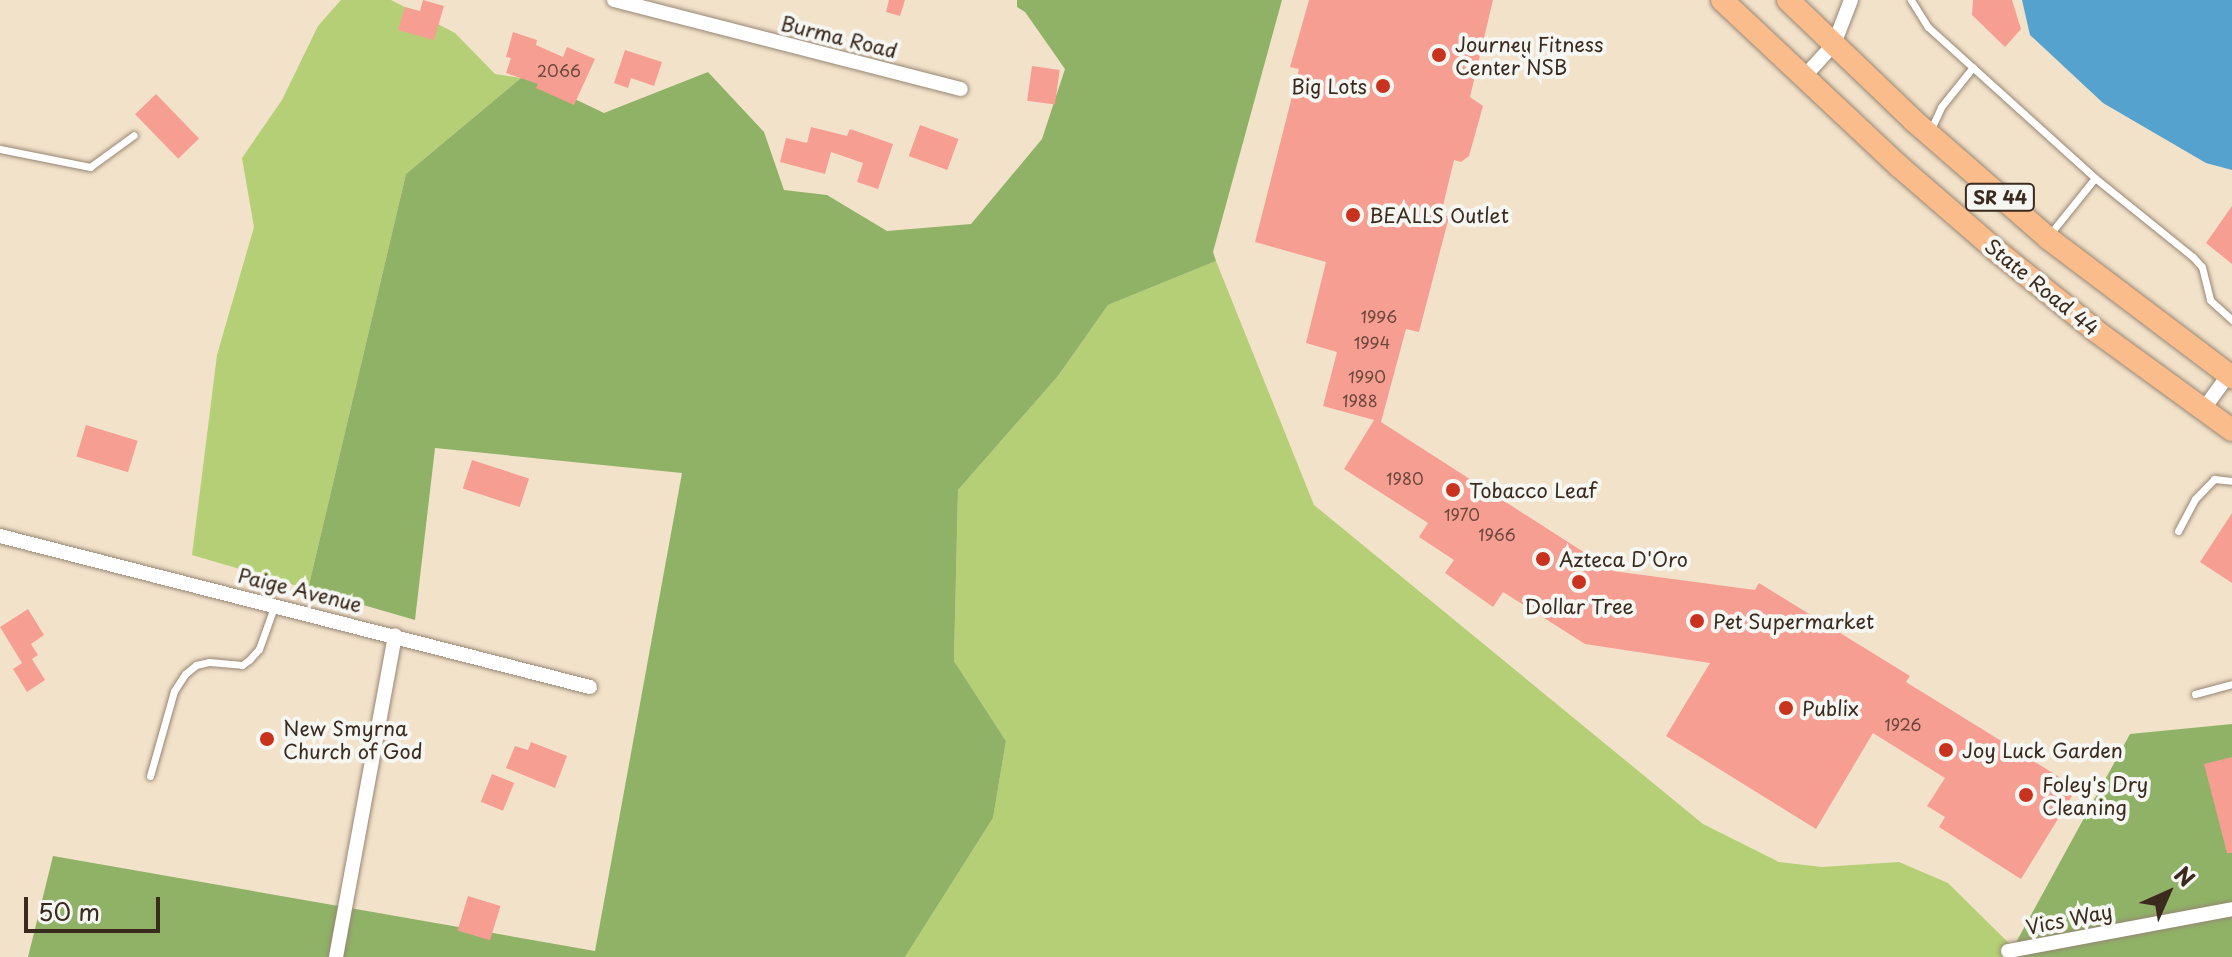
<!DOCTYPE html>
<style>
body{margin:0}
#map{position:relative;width:2232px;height:957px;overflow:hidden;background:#f3e2ca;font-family:"Playpen Sans",sans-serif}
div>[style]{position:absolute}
.green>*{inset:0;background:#b4cf75}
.forest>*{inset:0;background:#8fb266}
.water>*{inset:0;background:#55a2ce}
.building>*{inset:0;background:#f79e93;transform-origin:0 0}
.roads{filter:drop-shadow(0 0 2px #978674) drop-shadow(0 0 2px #978674)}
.service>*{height:7px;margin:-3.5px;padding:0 3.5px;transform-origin:3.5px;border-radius:3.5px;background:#fff}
.minor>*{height:14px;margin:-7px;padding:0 7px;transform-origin:7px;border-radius:7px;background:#fff}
.primary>*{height:22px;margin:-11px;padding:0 11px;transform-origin:11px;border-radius:11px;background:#fabc8b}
.dots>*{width:22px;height:22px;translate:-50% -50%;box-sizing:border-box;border:4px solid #f6f6f2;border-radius:50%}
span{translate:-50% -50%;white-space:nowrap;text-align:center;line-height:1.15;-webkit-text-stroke:8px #f6f6f2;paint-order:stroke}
.number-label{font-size:16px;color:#6a473b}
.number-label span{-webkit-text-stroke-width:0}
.shield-label span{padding:2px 6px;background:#f6f6f2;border:2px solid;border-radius:6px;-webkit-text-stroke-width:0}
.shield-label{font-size:18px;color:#3b2a1e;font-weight:700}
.street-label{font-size:20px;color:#3b2a1e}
.poi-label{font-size:20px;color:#3b2a1e}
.left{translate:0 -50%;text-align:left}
.right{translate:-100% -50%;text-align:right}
.north{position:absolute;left:2128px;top:853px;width:80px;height:80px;-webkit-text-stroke:6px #f6f6f2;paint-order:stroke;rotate:45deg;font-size:22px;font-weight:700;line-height:32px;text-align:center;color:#3b2a1e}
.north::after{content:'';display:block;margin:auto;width:28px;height:36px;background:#3b2a1e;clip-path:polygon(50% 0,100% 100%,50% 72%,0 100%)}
.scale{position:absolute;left:24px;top:897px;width:136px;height:36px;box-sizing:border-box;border:4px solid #3b2a1e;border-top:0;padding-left:10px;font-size:24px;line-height:28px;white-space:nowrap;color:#3b2a1e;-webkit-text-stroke:6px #f6f6f2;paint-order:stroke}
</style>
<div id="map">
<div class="green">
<i style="clip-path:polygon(341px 0,391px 0,455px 33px,495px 74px,521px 78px,406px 174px,308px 589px,192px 555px,217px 355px,254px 227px,242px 158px,282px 100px,318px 26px)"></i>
<i style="clip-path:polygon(1216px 261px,1314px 505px,1703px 824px,1779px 862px,1822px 867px,1899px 862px,1948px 883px,2023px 957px,905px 957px,993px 818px,1006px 741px,954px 661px,958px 490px,1058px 376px,1108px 305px)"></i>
</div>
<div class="forest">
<i style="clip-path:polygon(1017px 0,1282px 0,1213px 252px,1216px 261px,1108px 305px,1058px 376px,958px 490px,954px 661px,1006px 741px,993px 818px,905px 957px,28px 957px,53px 856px,595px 951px,682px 473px,435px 448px,415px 620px,308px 589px,406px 174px,521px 78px,537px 81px,604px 113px,708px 72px,764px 132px,784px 190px,827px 195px,887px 231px,971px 224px,1042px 139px,1065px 69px,1025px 12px,1017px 7px)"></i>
<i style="clip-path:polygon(2232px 724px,2232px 957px,2023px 957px,2013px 948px,2130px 734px)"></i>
</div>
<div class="water">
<i style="clip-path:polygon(2022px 0,2232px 0,2232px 170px,2206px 163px,2103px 103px,2030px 35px)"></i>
</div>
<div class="building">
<i style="clip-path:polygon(423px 0,444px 6px,434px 40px,398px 30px,405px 7px,420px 11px)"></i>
<i style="clip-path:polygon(889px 0,905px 0,900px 16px,886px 12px)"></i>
<i style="clip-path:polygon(1309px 0,1493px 0,1470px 97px,1483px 106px,1469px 156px,1461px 162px,1454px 160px,1441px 214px,1449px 217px,1419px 332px,1406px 329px,1381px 422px,1613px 571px,1755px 590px,1759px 583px,1910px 676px,1906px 682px,2077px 788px,2021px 879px,1939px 827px,1945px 817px,1927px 806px,1945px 778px,1873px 733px,1816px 829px,1666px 736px,1710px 663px,1585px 644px,1503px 592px,1493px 607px,1445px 573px,1454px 560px,1419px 537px,1428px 523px,1344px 469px,1374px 420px,1323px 406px,1337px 352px,1306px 343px,1326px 262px,1255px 242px,1299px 69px,1290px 67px)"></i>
<i style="clip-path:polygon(1973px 0,2012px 0,2021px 29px,2005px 47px,1972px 15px)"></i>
<i style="clip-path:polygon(513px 32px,537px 40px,536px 45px,563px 57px,567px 47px,595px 59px,574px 105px,536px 88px,538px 84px,506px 73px,511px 58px,506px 57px)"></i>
<i style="clip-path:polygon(625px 50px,662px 62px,654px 86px,631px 78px,628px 88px,614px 83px)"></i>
<i style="left:1032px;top:66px;width:28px;height:35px;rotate:8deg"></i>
<i style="left:156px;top:94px;width:62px;height:29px;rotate:46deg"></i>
<i style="left:920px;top:125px;width:41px;height:33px;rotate:20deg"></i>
<i style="clip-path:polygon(811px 127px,847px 136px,850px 129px,893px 144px,878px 189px,857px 182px,863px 163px,831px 152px,825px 174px,780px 162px,786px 138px,807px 143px)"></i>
<i style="clip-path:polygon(2232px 206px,2232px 264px,2206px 243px)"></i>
<i style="left:86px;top:425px;width:54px;height:33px;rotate:17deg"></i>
<i style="left:472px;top:460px;width:60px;height:30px;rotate:18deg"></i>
<i style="clip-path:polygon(2232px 513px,2232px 583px,2200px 562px)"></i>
<i style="clip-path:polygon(28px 609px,44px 635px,31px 644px,38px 655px,32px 659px,45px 680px,27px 692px,13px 669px,22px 663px,0 627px)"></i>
<i style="clip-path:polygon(531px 742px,567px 756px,555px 788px,506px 768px,515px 746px,528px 750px)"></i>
<i style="clip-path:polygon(2232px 757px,2232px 853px,2227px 853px,2204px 764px)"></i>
<i style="left:492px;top:774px;width:24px;height:30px;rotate:22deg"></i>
<i style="left:468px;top:896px;width:34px;height:36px;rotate:17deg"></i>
</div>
<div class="roads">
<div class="service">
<i style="left:1911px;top:0;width:32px;rotate:58deg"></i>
<i style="left:1928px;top:27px;width:225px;rotate:42.1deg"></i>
<i style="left:2095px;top:178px;width:72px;rotate:128.8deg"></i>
<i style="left:1930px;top:131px;width:26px;rotate:-65deg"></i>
<i style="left:1941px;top:107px;width:51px;rotate:-51.3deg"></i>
<i style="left:0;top:149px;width:92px;rotate:11.3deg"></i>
<i style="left:90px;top:167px;width:54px;rotate:-36deg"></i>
<i style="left:2095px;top:178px;width:126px;rotate:38.9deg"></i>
<i style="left:2193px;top:257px;width:13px;rotate:48deg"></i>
<i style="left:2202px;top:267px;width:34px;rotate:76deg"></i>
<i style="left:2210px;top:300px;width:30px;rotate:42deg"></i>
<i style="left:2178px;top:531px;width:36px;rotate:-62deg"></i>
<i style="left:2195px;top:499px;width:28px;rotate:-46deg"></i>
<i style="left:2214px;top:479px;width:18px;rotate:6deg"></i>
<i style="left:2195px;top:694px;width:38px;rotate:-15deg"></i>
<i style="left:150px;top:776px;width:88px;rotate:-74.2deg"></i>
<i style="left:174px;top:691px;width:20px;rotate:-57deg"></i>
<i style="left:185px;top:674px;width:14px;rotate:-39deg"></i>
<i style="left:196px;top:665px;width:13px;rotate:-13deg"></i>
<i style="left:209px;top:662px;width:33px;rotate:5deg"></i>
<i style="left:242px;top:665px;width:9px;rotate:-36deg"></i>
<i style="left:249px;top:660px;width:15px;rotate:-48deg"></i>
<i style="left:259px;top:649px;width:45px;rotate:-70.3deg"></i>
</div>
<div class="minor">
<i style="left:614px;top:0;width:358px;rotate:14.4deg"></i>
<i style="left:1803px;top:78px;width:46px;rotate:-47.6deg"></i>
<i style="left:1834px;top:44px;width:47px;rotate:-68.9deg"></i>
<i style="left:2203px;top:410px;width:44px;rotate:-54.2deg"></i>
<i style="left:0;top:536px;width:609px;rotate:14.36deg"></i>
<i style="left:2008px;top:951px;width:228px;rotate:-10.6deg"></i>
<i style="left:336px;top:957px;width:327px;rotate:-79.6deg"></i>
</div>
<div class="primary">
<i style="left:1722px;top:0;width:244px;rotate:43.2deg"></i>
<i style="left:1900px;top:167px;width:128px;rotate:40.9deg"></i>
<i style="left:1997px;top:251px;width:127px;rotate:38.9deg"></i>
<i style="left:2096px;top:331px;width:168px;rotate:36.1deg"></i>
<i style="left:1788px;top:0;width:175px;rotate:43.8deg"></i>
<i style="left:1914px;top:121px;width:178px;rotate:41.1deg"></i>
<i style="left:2048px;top:238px;width:231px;rotate:37.1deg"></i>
</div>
</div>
<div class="dots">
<i style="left:1439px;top:55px;background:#c8321e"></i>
<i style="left:1383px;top:86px;background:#c8321e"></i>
<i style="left:1353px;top:215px;background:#c8321e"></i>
<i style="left:1453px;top:490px;background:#c8321e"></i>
<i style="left:1543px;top:559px;background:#c8321e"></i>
<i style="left:1579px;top:582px;background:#c8321e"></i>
<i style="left:1697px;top:621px;background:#c8321e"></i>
<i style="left:1786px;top:708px;background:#c8321e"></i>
<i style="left:267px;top:739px;background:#c8321e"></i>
<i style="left:1946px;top:750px;background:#c8321e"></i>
<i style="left:2026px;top:795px;background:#c8321e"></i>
</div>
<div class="number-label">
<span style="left:559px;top:70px">2066</span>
<span style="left:1379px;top:316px">1996</span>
<span style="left:1372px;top:342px">1994</span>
<span style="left:1367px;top:376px">1990</span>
<span style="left:1360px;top:400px">1988</span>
<span style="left:1405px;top:478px">1980</span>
<span style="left:1462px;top:514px">1970</span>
<span style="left:1497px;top:534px">1966</span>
<span style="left:1903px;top:724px">1926</span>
</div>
<div class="shield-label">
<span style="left:2000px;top:197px">SR 44</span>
</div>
<div class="street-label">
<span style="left:839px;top:37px;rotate:14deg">Burma Road</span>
<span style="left:2042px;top:287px;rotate:39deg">State Road 44</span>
<span style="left:300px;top:590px;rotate:14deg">Paige Avenue</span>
<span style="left:2069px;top:919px;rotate:-11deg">Vics Way</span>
</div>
<div class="poi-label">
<span class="left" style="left:1455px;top:56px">Journey Fitness<br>Center NSB</span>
<span class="right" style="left:1367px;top:86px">Big Lots</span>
<span class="left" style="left:1369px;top:215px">BEALLS Outlet</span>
<span class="left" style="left:1469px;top:490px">Tobacco Leaf</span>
<span class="left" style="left:1559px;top:559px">Azteca D'Oro</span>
<span style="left:1579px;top:606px">Dollar Tree</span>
<span class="left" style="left:1713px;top:621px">Pet Supermarket</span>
<span class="left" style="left:1802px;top:708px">Publix</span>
<span class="left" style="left:283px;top:740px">New Smyrna<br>Church of God</span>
<span class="left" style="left:1962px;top:750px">Joy Luck Garden</span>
<span class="left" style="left:2042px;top:796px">Foley's Dry<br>Cleaning</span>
</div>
<div class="north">N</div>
<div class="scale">50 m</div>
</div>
